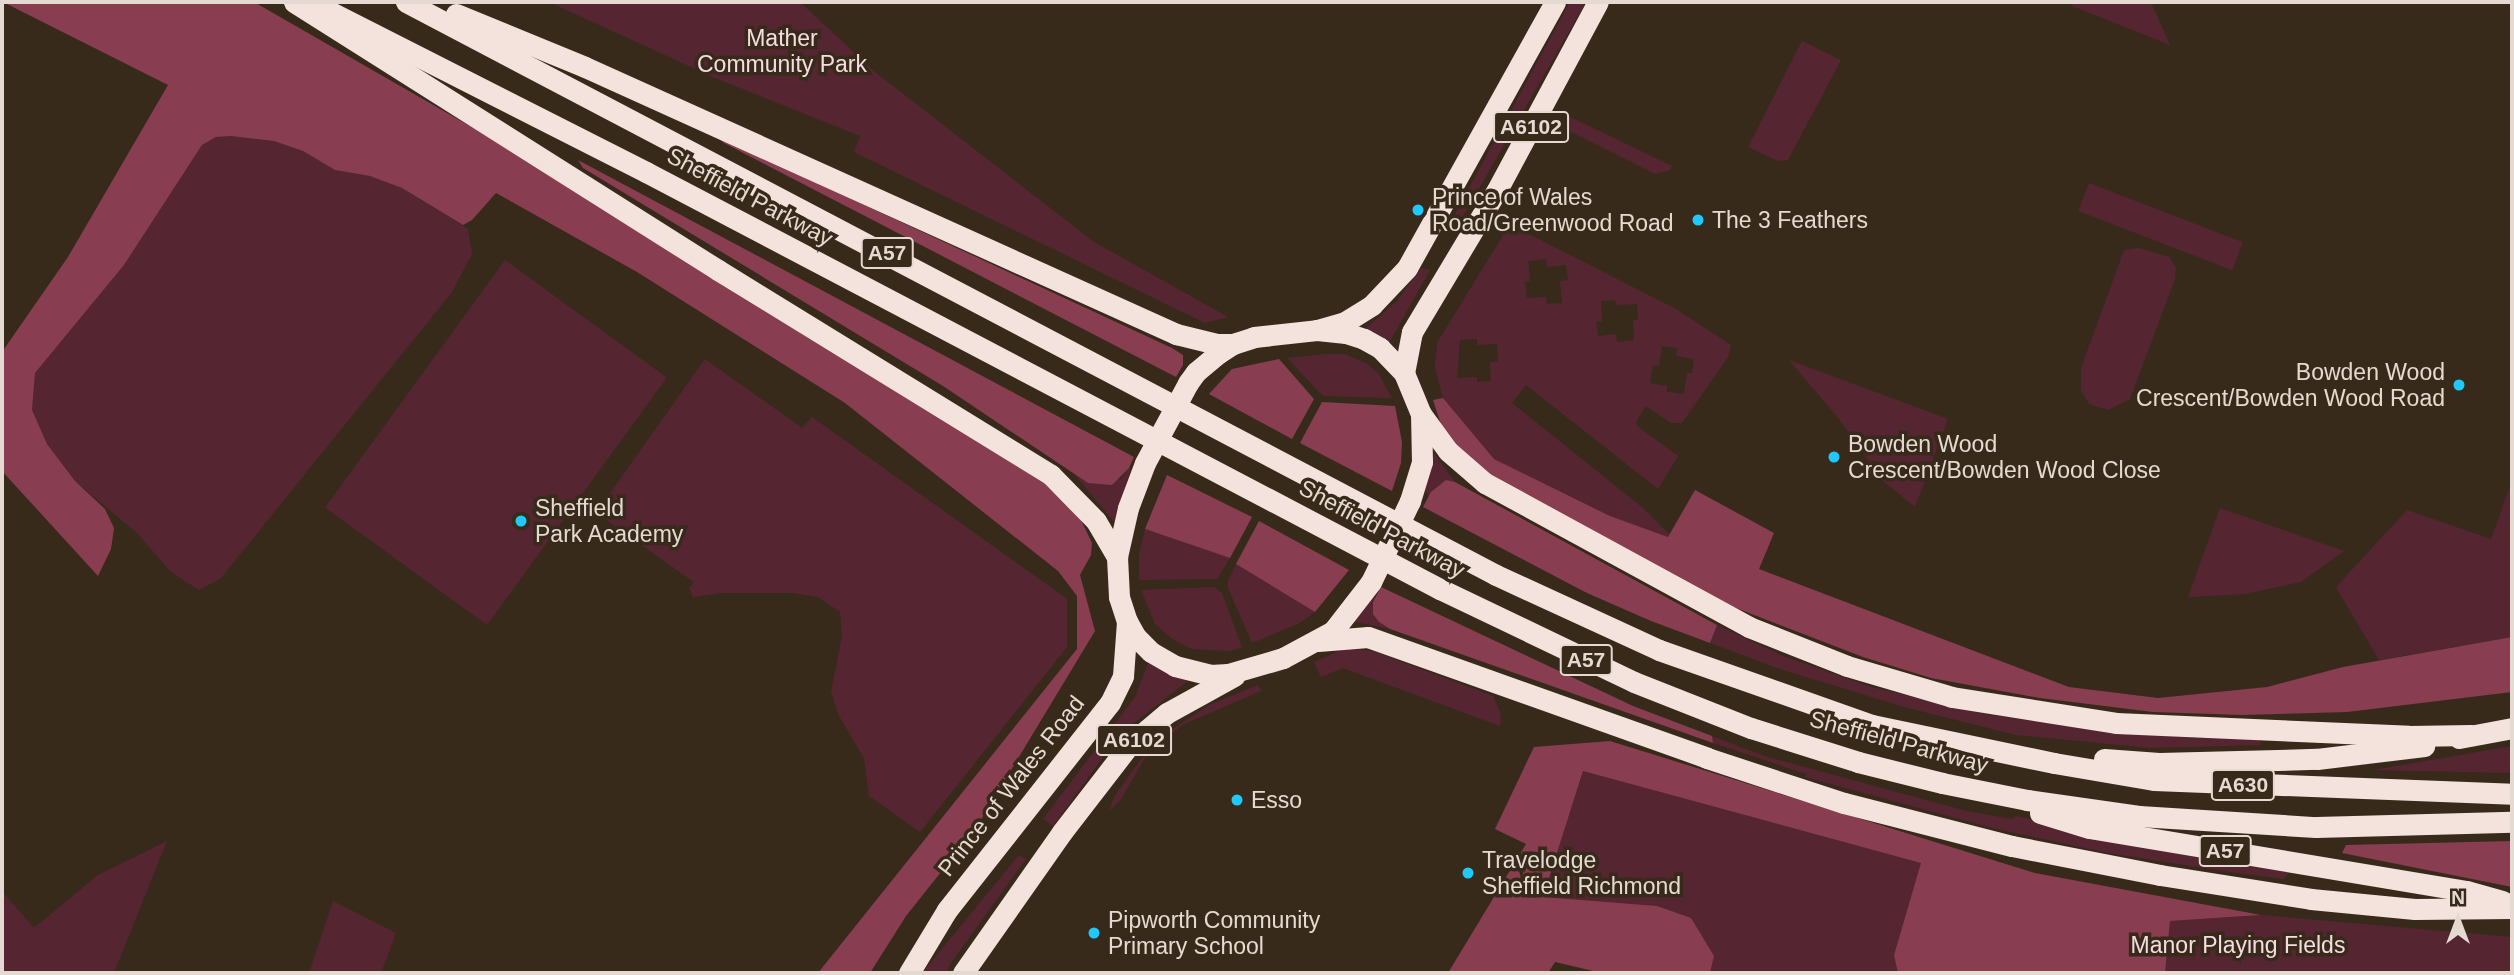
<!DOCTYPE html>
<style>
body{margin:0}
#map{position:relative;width:2514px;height:975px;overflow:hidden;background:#382a1b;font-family:Helvetica,sans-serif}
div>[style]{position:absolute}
.green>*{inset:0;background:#562532;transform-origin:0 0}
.forest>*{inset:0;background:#893d51}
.highway>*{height:21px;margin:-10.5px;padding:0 10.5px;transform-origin:10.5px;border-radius:10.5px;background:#f4e2dd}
.highway-bridge>*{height:21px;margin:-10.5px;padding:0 10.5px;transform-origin:10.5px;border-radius:10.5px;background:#f4e2dd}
.dots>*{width:19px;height:19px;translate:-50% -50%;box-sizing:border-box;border:4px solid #382a1b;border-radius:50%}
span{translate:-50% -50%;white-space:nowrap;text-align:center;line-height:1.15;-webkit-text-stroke:7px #382a1b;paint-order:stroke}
.shield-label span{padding:2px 5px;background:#382a1b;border:2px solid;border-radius:5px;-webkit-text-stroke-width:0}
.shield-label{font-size:21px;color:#e4dad1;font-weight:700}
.park-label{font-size:23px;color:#f4dce0}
.street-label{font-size:23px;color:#e4dad1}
.poi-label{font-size:23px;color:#e4dad1}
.left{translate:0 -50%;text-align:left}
.right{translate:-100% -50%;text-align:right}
.frame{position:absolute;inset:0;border:4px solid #e4dad1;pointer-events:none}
.north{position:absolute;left:2423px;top:884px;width:70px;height:70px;-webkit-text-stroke:5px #382a1b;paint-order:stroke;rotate:0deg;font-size:19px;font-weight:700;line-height:28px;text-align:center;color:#e4dad1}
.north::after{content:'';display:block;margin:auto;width:24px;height:32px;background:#e4dad1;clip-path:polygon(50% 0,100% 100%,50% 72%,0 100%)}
</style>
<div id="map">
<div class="green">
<i style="clip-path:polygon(549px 2px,800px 2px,875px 72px,1094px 242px,1228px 317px,1205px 323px,854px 152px,860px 136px,713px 77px)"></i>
<i style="clip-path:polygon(1570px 2px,1586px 2px,1462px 218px,1455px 214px)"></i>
<i style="clip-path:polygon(2073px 2px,2151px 2px,2170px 45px,2072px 6px)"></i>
<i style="clip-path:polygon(1802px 41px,1841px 60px,1788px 160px,1778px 161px,1748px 147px)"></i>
<i style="clip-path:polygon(1560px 112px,1672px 166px,1670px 170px,1655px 174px,1549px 121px)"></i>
<i style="clip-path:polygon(231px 136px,274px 141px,303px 151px,335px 170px,370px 176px,402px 188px,468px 229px,472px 254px,452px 292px,221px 578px,199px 590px,171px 572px,138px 534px,75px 481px,47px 444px,32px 410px,35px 373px,124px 265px,202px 145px,216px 137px)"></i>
<i style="left:2089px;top:183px;width:165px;height:30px;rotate:21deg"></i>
<i style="clip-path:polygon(evenodd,1521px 230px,1676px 309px,1731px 345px,1728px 357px,1682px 423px,1671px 423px,1646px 406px,1636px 422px,1637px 426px,1678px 456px,1658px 489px,1526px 385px,1512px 403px,1643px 508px,1669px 534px,1668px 537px,1610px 516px,1494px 459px,1443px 398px,1435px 367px,1437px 343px,1505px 232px,1521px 230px,1546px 259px,1547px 267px,1566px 265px,1568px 280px,1560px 281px,1562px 303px,1547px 304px,1546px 297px,1527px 298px,1525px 282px,1530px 281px,1528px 261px,1546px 259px,1521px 230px,1615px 300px,1616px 305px,1637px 304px,1638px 320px,1633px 320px,1634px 340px,1617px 342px,1616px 334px,1598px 336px,1596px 322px,1602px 321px,1601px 301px,1615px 300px,1521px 230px,1477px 339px,1477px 345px,1497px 344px,1498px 362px,1490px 362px,1491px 381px,1477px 382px,1477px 377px,1457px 378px,1460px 340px,1477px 339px,1521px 230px,1662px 346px,1677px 348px,1676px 356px,1694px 359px,1692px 373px,1687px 373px,1684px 394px,1667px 392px,1667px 386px,1650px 383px,1653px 365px,1659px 366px,1662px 346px)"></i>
<i style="clip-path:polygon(2139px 248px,2169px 257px,2176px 268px,2175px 279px,2130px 399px,2108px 410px,2089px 404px,2081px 390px,2081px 368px,2124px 250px)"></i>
<i style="left:505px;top:260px;width:200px;height:306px;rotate:36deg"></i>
<i style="clip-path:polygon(1421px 268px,1430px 270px,1389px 343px,1366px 328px,1397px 301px)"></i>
<i style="clip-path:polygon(1327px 354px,1345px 354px,1366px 363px,1378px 373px,1392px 398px,1323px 396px,1287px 358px)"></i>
<i style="clip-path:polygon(705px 359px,802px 428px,812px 417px,1067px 599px,1067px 647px,920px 832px,869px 796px,864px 758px,839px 716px,831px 692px,842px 636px,840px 612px,818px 597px,792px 593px,721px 593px,693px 597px,689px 588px,694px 582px,596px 513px)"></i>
<i style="clip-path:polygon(1789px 360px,1948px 419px,1915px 507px,1883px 481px,1839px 419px)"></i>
<i style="clip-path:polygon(1434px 453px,1455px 482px,1446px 480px,1429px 496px,1425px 490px)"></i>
<i style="clip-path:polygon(1129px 468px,1131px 469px,1114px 522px,1071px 470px,1088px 483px,1121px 479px)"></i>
<i style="clip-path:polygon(2512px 481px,2512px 637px,2379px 660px,2336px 587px,2407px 510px,2491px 539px)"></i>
<i style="clip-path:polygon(2220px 508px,2344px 551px,2301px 582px,2245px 594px,2188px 597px)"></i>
<i style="clip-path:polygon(1145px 529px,1230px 558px,1217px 579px,1139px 580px,1139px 555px)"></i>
<i style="clip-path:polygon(1236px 564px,1315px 612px,1300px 623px,1252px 643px,1228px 588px,1228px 581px)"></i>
<i style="clip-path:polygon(1214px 587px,1222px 593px,1242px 647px,1230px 651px,1192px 649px,1172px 639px,1155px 624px,1141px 590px)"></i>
<i style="clip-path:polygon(1371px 593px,1375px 597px,1373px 602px,1379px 622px,1390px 629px,1351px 621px)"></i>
<i style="clip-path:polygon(1717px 625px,1783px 656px,1868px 686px,1984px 714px,2093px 729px,2193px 738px,2258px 738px,2262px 745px,2150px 748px,2016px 735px,1904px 707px,1780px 669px,1710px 643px)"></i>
<i style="clip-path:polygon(1346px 648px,1373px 651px,1493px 696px,1501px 715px,1500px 726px,1343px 668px,1321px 677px,1314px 662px)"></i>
<i style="clip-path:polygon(1149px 661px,1189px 680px,1130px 726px,1108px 750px,1053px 826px,1043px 819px,1135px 697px)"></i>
<i style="clip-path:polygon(1258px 685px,1261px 691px,1184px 724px,1150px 749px,1121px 799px,1109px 811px,1114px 797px,1139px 762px,1149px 749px,1167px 733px,1209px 705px)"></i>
<i style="clip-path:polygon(1712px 736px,1764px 756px,1967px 811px,2012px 819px,2016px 816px,2289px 872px,2284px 879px,2237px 873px,2108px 853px,1992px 828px,1805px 777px,1806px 774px,1713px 743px)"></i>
<i style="clip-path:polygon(2512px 746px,2512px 773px,2373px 770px)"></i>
<i style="clip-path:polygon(1583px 771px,1922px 863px,1894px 954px,1898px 973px,1710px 973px,1714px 956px,1543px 898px)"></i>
<i style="clip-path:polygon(167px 841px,114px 973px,2px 973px,2px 891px,34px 928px,98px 875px)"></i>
<i style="clip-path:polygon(1019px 855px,1026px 859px,950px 964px,947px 973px,922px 973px)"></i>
<i style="clip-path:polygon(333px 901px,396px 933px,381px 973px,309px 973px)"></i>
<i style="clip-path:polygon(2261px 915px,2512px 937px,2512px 973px,2165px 973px,2170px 921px)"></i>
</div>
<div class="forest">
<i style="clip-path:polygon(3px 2px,254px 2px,475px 129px,1050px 484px,1079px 516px,1092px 543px,1091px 555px,1080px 575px,1095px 631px,976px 828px,906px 916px,870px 973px,818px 973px,1077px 649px,1077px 596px,1058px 571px,845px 403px,637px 272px,496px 193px,472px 220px,463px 225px,402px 188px,370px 176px,335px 170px,303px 151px,274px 141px,231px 136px,216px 137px,202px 145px,124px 265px,35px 373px,32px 410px,47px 444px,75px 481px,105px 509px,114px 528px,111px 549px,98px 576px,2px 471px,2px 352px,68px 257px,168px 85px)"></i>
<i style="clip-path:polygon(716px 136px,1172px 348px,1183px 355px,1183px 365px,1176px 377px,724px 143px)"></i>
<i style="clip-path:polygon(578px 160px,1134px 457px,1129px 468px,1112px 485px,1088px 483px,943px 386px,583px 168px)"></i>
<i style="clip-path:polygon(1279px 359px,1314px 399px,1292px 439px,1209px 394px,1232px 369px)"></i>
<i style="clip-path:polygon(1443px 398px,1494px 459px,1610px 516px,1668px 537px,1695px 490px,1774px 533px,1759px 569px,2069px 687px,2158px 698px,2267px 687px,2343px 667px,2512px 637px,2512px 692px,2347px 712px,2243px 715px,2153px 712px,2040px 698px,1931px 678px,1863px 657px,1731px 606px,1505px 486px,1445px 437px,1433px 400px)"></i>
<i style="clip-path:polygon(1322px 402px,1395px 406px,1402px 442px,1401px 463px,1392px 491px,1300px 443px)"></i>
<i style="clip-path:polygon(1167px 475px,1252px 517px,1230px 558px,1145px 529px)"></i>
<i style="clip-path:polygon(1446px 480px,1455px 482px,1717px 625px,1710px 643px,1651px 621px,1587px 593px,1423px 507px,1431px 492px)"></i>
<i style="clip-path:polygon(1259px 521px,1349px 570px,1315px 612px,1236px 564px)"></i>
<i style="clip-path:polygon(1381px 587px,1633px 706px,1712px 736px,1713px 743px,1390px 629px,1379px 622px,1373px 614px,1373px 602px)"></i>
<i style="clip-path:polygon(1610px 741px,2035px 873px,2261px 915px,2170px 921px,2165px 973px,1898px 973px,1894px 955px,1921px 863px,1583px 771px,1543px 897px,1657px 906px,1691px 918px,1714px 956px,1710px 973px,1602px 973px,1555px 962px,1548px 973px,1448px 973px,1526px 844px,1495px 829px,1534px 747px)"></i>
<i style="clip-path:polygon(2512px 841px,2512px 887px,2342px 853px,2346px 845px)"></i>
</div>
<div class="highway">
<i style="left:294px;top:2px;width:502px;rotate:32.3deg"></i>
<i style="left:718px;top:270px;width:391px;rotate:31.6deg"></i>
<i style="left:1051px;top:475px;width:64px;rotate:45.6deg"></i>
<i style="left:1096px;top:521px;width:42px;rotate:59.7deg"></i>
<i style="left:311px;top:2px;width:376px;rotate:26.9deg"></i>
<i style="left:646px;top:172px;width:897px;rotate:27.71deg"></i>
<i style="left:1440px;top:589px;width:215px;rotate:25.6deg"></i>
<i style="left:1634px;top:682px;width:126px;rotate:21.5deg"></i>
<i style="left:1751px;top:728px;width:112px;rotate:17.6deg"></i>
<i style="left:1858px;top:762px;width:87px;rotate:14deg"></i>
<i style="left:1942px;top:783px;width:87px;rotate:11.3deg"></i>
<i style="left:2027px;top:800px;width:113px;rotate:8.1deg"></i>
<i style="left:2139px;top:816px;width:177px;rotate:3.6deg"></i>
<i style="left:2316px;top:827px;width:196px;rotate:-1.5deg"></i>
<i style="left:406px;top:2px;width:1231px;rotate:27.73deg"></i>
<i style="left:1496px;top:575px;width:179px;rotate:24.7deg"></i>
<i style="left:1659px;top:650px;width:226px;rotate:19.4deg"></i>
<i style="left:1872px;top:725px;width:186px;rotate:11.8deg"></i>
<i style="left:2054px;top:763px;width:101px;rotate:9.6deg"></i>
<i style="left:2154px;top:780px;width:358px;rotate:2.2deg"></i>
<i style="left:456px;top:14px;width:139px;rotate:22.3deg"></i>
<i style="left:585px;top:67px;width:649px;rotate:24.31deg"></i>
<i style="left:1176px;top:334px;width:42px;rotate:13.7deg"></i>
<i style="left:1217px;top:344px;width:16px"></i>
<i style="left:1317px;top:330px;width:29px;rotate:-16deg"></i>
<i style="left:1345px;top:322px;width:32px;rotate:-32deg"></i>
<i style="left:1372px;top:305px;width:51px;rotate:-46.6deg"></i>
<i style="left:1407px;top:268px;width:304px;rotate:-60.9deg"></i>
<i style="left:1404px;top:373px;width:42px;rotate:-79deg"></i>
<i style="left:1412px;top:332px;width:165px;rotate:-59.1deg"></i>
<i style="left:1497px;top:190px;width:213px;rotate:-61.8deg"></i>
<i style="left:1188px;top:383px;width:14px;rotate:-54deg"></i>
<i style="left:1196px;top:372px;width:30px;rotate:-40deg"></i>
<i style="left:1219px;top:353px;width:17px;rotate:-33deg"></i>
<i style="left:1233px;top:344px;width:22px;rotate:-18deg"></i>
<i style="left:1254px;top:337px;width:63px;rotate:-6.3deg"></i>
<i style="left:1317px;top:330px;width:29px;rotate:6deg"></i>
<i style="left:1346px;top:333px;width:19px;rotate:18deg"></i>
<i style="left:1364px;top:339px;width:18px;rotate:29deg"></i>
<i style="left:1380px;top:348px;width:35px;rotate:46deg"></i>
<i style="left:1404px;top:373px;width:44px;rotate:67.5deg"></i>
<i style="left:1421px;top:414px;width:48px;rotate:88.8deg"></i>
<i style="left:1422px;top:462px;width:41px;rotate:107.1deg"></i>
<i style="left:1421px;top:414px;width:46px;rotate:53.9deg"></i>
<i style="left:1448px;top:451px;width:49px;rotate:40.9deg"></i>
<i style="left:1485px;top:483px;width:301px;rotate:28.6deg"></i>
<i style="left:1749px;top:627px;width:105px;rotate:21.7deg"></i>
<i style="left:1847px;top:666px;width:109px;rotate:16.4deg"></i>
<i style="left:1952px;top:697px;width:166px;rotate:9deg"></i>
<i style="left:2116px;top:723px;width:293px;rotate:2.5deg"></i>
<i style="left:2409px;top:736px;width:62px;rotate:-0.9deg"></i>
<i style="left:1145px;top:463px;width:48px;rotate:110.7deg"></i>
<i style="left:1128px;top:508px;width:50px;rotate:102.7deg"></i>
<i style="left:1117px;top:557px;width:40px;rotate:87.1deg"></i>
<i style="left:1119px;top:597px;width:25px;rotate:72deg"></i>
<i style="left:1127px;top:621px;width:18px;rotate:61deg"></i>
<i style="left:1136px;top:637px;width:21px;rotate:45deg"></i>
<i style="left:1151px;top:652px;width:28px;rotate:30deg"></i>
<i style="left:1175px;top:666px;width:36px;rotate:14deg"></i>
<i style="left:1210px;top:675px;width:18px;rotate:-3deg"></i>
<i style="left:1228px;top:674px;width:57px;rotate:-16.2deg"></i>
<i style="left:1283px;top:658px;width:57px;rotate:-28.4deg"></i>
<i style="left:1333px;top:631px;width:62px;rotate:-52.2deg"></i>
<i style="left:1318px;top:641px;width:50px;rotate:-4.6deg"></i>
<i style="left:1368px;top:637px;width:360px;rotate:19.6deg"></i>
<i style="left:1707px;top:758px;width:144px;rotate:18.2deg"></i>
<i style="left:1844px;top:803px;width:173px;rotate:14.4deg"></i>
<i style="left:2012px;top:846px;width:151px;rotate:11.1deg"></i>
<i style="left:2160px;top:875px;width:153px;rotate:9deg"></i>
<i style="left:2311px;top:899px;width:104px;rotate:5.5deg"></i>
<i style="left:2415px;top:909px;width:97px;rotate:-0.6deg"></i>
<i style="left:2459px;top:738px;width:54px;rotate:-10.7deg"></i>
<i style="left:2104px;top:759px;width:55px;rotate:4.2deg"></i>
<i style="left:2159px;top:763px;width:158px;rotate:-1.5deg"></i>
<i style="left:2317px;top:759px;width:108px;rotate:-6.9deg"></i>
<i style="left:2040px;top:813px;width:51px;rotate:17deg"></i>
<i style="left:2089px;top:828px;width:383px;rotate:9.5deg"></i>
<i style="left:2467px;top:891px;width:37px;rotate:16deg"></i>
<i style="left:909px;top:973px;width:74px;rotate:-58.9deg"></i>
<i style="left:947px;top:910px;width:263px;rotate:-51.8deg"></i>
<i style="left:1110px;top:703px;width:30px;rotate:-64deg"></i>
<i style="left:1123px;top:676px;width:55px;rotate:-85.8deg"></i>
<i style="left:963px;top:973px;width:172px;rotate:-54.9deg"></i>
<i style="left:1062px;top:832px;width:111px;rotate:-52.3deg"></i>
<i style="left:1130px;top:744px;width:48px;rotate:-40deg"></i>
<i style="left:1167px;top:713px;width:77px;rotate:-28.9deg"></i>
</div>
<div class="highway-bridge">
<i style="left:1145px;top:463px;width:91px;rotate:-61.7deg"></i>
<i style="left:1371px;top:582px;width:90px;rotate:-64.3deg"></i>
</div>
<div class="dots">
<i style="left:1418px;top:210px;background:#1fc9fd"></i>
<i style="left:1698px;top:220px;background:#1fc9fd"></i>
<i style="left:2459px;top:385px;background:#1fc9fd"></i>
<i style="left:1834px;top:457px;background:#1fc9fd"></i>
<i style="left:521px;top:521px;background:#1fc9fd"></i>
<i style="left:1237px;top:800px;background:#1fc9fd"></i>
<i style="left:1468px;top:873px;background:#1fc9fd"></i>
<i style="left:1094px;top:933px;background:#1fc9fd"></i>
</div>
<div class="shield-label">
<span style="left:1531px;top:127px">A6102</span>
<span style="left:887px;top:253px">A57</span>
<span style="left:1586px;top:660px">A57</span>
<span style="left:1134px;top:740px">A6102</span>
<span style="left:2243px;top:785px">A630</span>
<span style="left:2225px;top:851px">A57</span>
</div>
<div class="park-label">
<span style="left:782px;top:51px">Mather<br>Community Park</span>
<span style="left:2238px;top:945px">Manor Playing Fields</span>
</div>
<div class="street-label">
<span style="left:750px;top:197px;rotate:28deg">Sheffield Parkway</span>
<span style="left:1382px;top:529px;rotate:28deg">Sheffield Parkway</span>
<span style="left:1899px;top:742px;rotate:15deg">Sheffield Parkway</span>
<span style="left:1011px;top:786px;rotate:-52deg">Prince of Wales Road</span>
</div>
<div class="poi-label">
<span class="left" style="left:1432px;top:210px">Prince of Wales<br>Road/Greenwood Road</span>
<span class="left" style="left:1712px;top:220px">The 3 Feathers</span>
<span class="right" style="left:2445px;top:385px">Bowden Wood<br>Crescent/Bowden Wood Road</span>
<span class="left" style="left:1848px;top:457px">Bowden Wood<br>Crescent/Bowden Wood Close</span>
<span class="left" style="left:535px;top:521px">Sheffield<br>Park Academy</span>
<span class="left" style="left:1251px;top:800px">Esso</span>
<span class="left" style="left:1482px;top:873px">Travelodge<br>Sheffield Richmond</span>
<span class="left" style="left:1108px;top:933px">Pipworth Community<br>Primary School</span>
</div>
<div class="frame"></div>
<div class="north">N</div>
</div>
